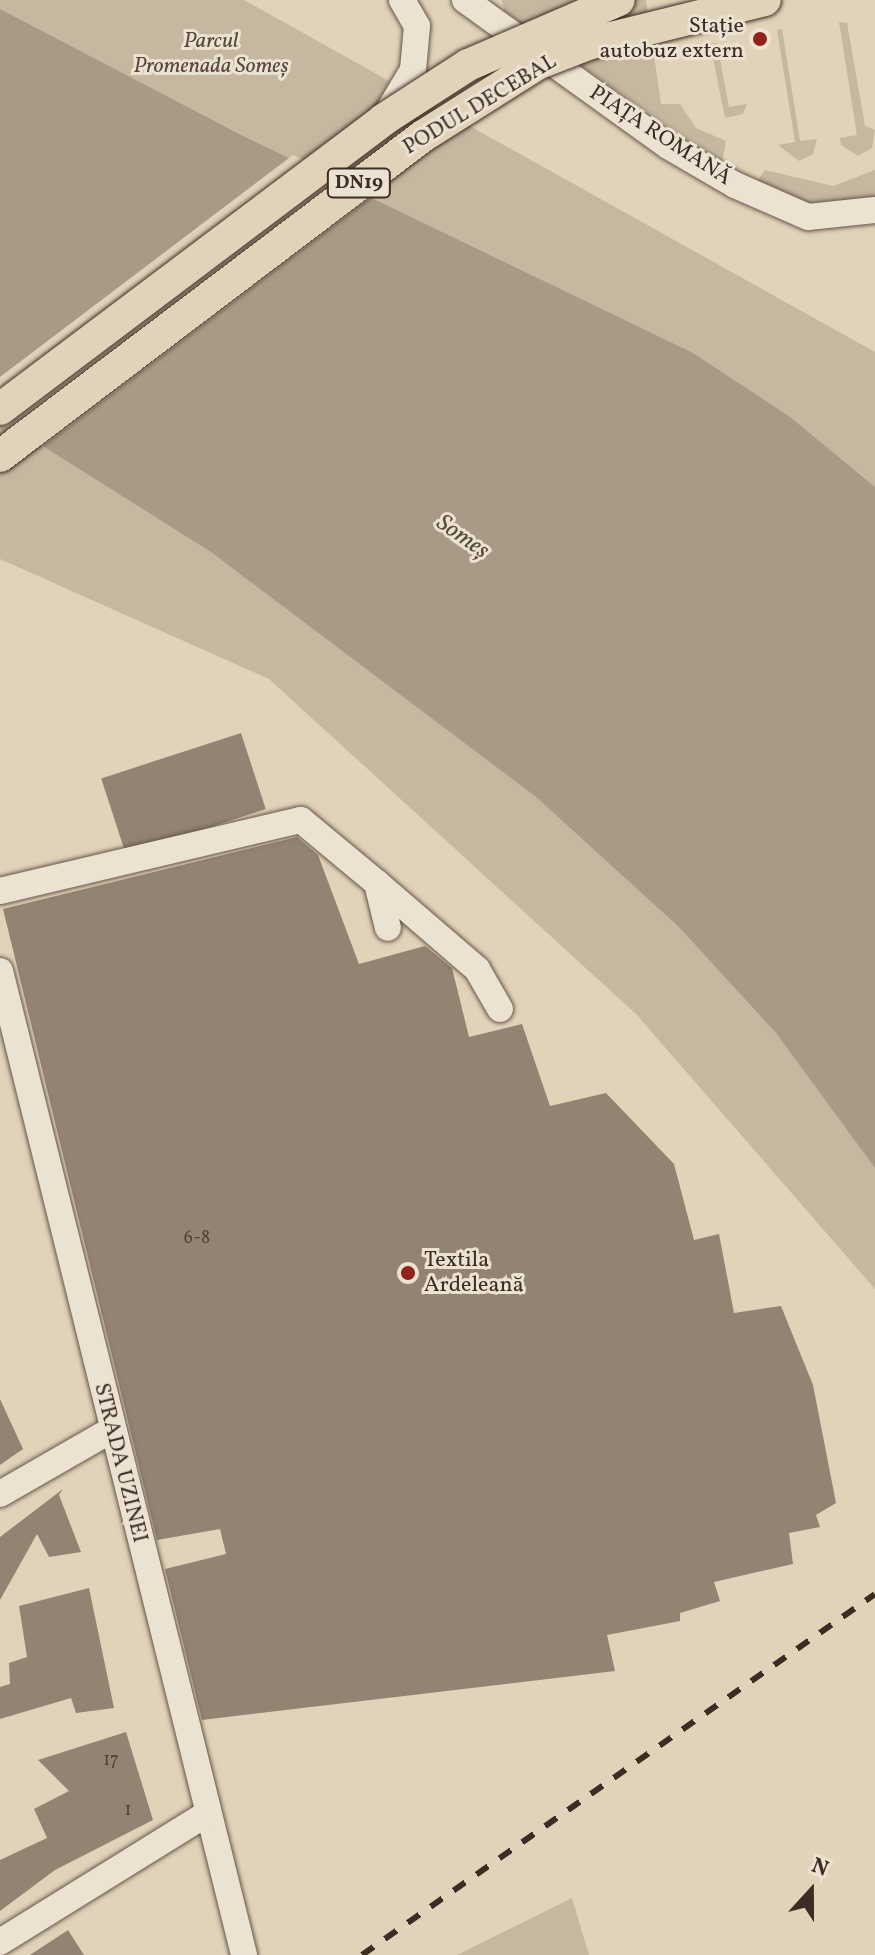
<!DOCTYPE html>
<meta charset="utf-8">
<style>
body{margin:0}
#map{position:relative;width:875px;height:1955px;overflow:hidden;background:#e1d3ba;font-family:Vollkorn,serif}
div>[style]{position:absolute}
.green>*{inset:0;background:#c5b7a0}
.water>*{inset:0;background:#a99a87}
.pier>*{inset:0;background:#e1d3ba}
.building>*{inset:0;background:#928372;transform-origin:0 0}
.roads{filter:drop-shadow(0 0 2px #665649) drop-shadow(0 0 2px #665649)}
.minor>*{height:26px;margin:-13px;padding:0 13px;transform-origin:13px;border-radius:13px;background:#ece2d2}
.rail>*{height:6px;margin-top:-3px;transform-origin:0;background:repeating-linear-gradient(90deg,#3d2c23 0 14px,transparent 0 28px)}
.bridges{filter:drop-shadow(0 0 2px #3d2c23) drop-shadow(0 0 2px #3d2c23)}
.major-bridge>*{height:32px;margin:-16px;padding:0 16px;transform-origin:16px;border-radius:16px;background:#e1d3ba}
.dots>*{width:22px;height:22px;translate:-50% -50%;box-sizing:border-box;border:4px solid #ece2d2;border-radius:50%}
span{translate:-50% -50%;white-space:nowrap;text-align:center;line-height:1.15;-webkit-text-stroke:6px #ece2d2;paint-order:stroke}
.number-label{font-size:18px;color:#524237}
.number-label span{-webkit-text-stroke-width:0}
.shield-label span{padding:2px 6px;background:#ece2d2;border:2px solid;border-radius:6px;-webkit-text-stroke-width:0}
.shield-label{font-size:20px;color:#3d2c23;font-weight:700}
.poi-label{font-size:22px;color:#3d2c23}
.right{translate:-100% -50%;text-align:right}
.left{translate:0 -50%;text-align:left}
.park-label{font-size:22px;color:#58483c;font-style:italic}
.street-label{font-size:22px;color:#3d2c23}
.water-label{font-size:24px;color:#58483c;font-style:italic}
.north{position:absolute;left:771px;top:1851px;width:80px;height:80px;-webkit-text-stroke:6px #ece2d2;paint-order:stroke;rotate:21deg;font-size:22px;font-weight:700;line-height:32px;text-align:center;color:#3d2c23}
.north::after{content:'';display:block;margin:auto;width:28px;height:36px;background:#3d2c23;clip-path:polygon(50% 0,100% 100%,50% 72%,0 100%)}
</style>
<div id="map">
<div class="green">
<i style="clip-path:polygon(0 0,244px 0,875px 352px,875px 1289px,636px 1014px,269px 679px,0 559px)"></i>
<i style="clip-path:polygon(502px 0,646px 0,661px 104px,680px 104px,696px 128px,726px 141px,722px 164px,504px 11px)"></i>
<i style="clip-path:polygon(839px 22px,847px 23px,865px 126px,875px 130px,872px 148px,858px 156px,841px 145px,840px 138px,857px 135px)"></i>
<i style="clip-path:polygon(782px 29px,800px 141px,817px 139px,813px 154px,799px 161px,778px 145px,795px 142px,777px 30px)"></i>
<i style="clip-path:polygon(710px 43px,717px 43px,729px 107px,747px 104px,743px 114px,725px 118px)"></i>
<i style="clip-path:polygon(765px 170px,833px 186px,875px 170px,875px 198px,823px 209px,772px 193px,758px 180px)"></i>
<i style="clip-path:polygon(572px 1898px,589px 1955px,457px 1955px)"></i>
</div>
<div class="water">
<i style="clip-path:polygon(0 9px,241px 135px,693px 353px,790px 417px,875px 487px,875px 1168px,776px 1033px,679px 927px,535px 796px,211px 552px,0 419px)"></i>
</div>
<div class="pier">
<i style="clip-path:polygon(293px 155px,376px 194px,42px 447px,0 423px,0 377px)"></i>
</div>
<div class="building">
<i style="left:241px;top:733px;width:80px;height:147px;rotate:72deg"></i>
<i style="clip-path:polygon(297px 837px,318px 855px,359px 964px,425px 946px,452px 968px,469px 1037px,522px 1024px,550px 1106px,606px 1093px,674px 1164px,694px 1240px,719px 1234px,734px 1313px,781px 1306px,813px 1385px,836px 1503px,816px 1515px,820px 1527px,789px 1533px,793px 1564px,714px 1582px,720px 1601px,680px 1613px,680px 1621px,607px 1635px,615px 1671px,202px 1720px,165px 1569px,226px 1554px,220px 1529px,157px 1540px,3px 909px)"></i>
<i style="clip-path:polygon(0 1399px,23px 1449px,0 1465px)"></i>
<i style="clip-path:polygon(63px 1489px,59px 1495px,81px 1552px,49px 1557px,37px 1534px,0 1600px,0 1537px)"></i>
<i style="clip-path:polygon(89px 1588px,114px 1708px,76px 1713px,71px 1698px,0 1719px,0 1687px,10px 1684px,9px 1663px,27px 1657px,19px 1606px)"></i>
<i style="clip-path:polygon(126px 1732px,153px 1820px,55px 1870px,0 1911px,0 1860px,47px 1838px,34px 1809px,69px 1791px,38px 1760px)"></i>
<i style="clip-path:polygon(68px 1930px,84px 1955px,30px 1955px)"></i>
</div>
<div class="roads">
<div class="minor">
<i style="left:465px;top:0;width:250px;rotate:35.7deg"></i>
<i style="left:668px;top:146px;width:78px;rotate:30.2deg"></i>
<i style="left:735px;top:185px;width:80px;rotate:23.7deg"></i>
<i style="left:808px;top:217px;width:67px;rotate:-6deg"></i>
<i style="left:383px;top:120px;width:58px;rotate:-59deg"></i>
<i style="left:413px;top:70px;width:44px;rotate:-84.8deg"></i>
<i style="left:417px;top:26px;width:30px;rotate:-120deg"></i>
<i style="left:377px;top:883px;width:132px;rotate:40.7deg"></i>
<i style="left:477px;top:969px;width:46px;rotate:60.1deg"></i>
<i style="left:0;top:891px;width:309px;rotate:-13.3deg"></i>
<i style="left:301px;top:820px;width:99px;rotate:39.7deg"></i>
<i style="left:377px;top:883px;width:46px;rotate:76.3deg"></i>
<i style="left:0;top:971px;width:1014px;rotate:76.07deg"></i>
<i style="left:0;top:1494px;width:130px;rotate:-29.9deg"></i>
<i style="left:0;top:1942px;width:241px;rotate:-31.8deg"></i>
</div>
</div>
<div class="rail">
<i style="left:362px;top:1955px;width:627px;rotate:-35.13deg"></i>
</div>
<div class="bridges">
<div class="major-bridge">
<i style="left:0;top:409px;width:480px;rotate:-37deg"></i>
<i style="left:383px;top:120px;width:101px;rotate:-32.9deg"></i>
<i style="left:468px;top:65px;width:164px;rotate:-23.3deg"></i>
<i style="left:0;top:456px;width:530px;rotate:-37.11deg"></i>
<i style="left:423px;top:136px;width:137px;rotate:-32.2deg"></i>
<i style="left:539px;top:63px;width:56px;rotate:-21deg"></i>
<i style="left:591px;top:43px;width:179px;rotate:-13.9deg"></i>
</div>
</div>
<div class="dots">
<i style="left:760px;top:39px;background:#8f2418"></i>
<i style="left:408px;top:1273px;background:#8f2418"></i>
</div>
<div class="number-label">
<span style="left:197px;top:1239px">6-8</span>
<span style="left:111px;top:1761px">17</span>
<span style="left:128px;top:1811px">1</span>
</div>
<div class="shield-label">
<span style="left:359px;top:183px">DN19</span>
</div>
<div class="poi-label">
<span class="right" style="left:744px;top:39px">Stație<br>autobuz extern</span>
<span class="left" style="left:424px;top:1273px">Textila<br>Ardeleană</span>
</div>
<div class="park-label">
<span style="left:211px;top:54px">Parcul<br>Promenada Someș</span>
</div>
<div class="street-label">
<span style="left:480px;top:105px;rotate:-31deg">PODUL DECEBAL</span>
<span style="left:660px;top:136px;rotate:33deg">PIAȚA ROMANĂ</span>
<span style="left:120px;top:1463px;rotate:76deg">STRADA UZINEI</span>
</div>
<div class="water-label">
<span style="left:462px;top:538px;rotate:35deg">Someș</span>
</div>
<div class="north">N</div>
</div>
